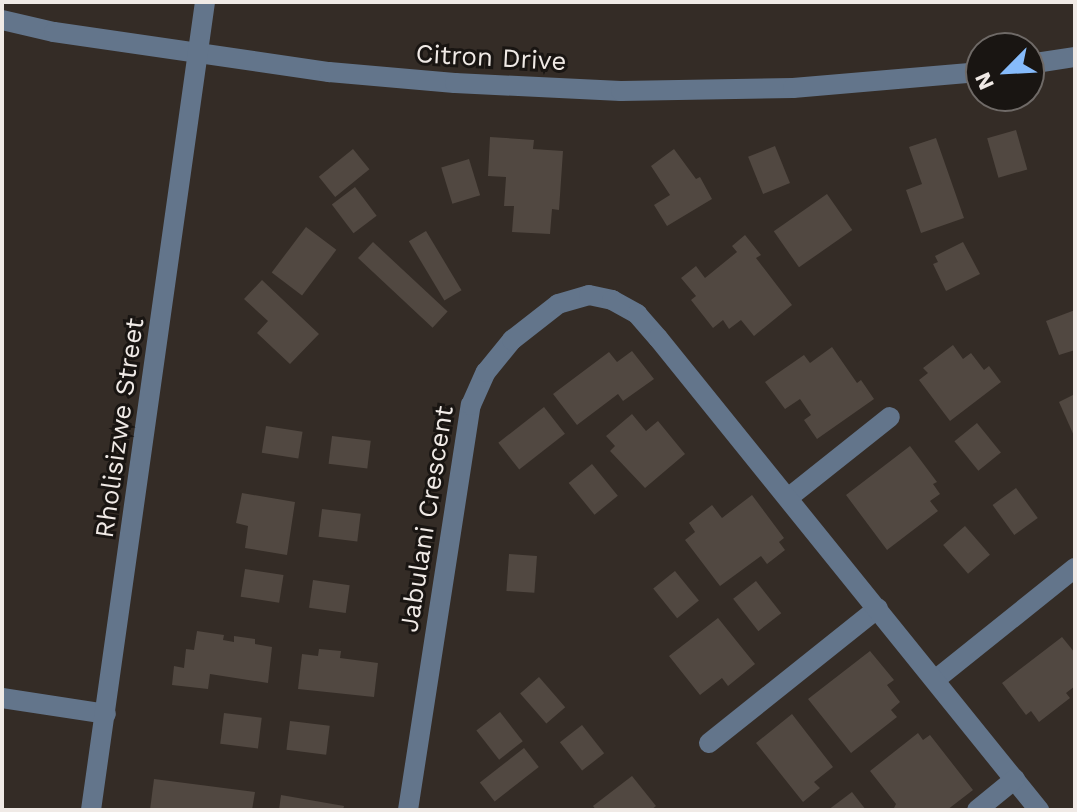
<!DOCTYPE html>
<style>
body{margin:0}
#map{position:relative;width:1077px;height:812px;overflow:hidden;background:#342c26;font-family:"Work Sans",sans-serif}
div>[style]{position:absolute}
.building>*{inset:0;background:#514841;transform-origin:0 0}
.minor>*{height:20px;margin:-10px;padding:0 10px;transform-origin:10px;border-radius:10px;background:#63758b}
span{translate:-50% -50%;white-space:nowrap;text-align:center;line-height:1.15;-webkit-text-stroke:6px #191512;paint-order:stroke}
.street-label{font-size:26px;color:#f0eae6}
.frame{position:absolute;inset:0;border:4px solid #f0eae6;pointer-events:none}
.north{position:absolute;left:965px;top:32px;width:80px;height:80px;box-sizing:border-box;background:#191512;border:2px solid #6f6a67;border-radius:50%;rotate:246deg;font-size:22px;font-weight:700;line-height:32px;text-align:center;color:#f0eae6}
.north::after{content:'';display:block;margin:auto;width:28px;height:36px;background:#86bbfb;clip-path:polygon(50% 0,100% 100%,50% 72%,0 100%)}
</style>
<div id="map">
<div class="building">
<i style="left:1016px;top:130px;width:41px;height:30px;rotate:74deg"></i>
<i style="clip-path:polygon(490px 137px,534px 140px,533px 149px,563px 151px,559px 210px,552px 209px,550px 234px,512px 232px,514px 206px,504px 206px,506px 177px,488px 176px)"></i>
<i style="clip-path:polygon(936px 138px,964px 218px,921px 233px,906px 190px,922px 184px,909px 147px)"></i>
<i style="left:775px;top:146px;width:40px;height:29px;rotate:68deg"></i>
<i style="left:353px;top:149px;width:26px;height:44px;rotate:51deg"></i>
<i style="clip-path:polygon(674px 149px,696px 179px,700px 177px,712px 199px,667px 226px,654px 205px,670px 195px,651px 166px)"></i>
<i style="left:469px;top:159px;width:38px;height:29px;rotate:73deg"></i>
<i style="left:355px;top:187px;width:36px;height:29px;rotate:53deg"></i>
<i style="left:827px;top:194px;width:44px;height:65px;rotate:55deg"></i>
<i style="left:306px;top:227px;width:38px;height:57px;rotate:37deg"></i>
<i style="left:426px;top:231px;width:69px;height:20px;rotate:59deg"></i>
<i style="clip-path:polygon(745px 235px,761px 255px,756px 258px,792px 305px,754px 336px,741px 320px,729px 329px,723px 320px,713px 328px,691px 300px,696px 296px,681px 278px,696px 266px,705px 278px,737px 252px,732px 246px)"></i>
<i style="left:373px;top:242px;width:102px;height:22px;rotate:43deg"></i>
<i style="clip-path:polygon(963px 242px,980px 274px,946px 291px,933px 264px,938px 262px,935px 256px)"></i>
<i style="clip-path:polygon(262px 280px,319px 334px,290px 364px,257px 333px,268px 321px,244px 299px)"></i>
<i style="clip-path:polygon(1075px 310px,1075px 350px,1059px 355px,1046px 321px)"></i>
<i style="clip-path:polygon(953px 345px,963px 359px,971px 353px,984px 370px,989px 366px,1001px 382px,950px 421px,919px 380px,928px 373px,923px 368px)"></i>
<i style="clip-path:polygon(832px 347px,857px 383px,861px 380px,874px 399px,817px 439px,804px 420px,811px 415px,800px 399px,785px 409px,765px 382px,804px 355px,810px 363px)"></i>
<i style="clip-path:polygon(632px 351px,654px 379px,623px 401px,618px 394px,577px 425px,553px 394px,609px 352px,617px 362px)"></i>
<i style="clip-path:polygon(1075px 394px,1075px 438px,1059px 402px)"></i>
<i style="left:544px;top:407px;width:34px;height:58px;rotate:52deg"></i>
<i style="clip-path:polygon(632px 414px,646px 431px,658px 421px,685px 454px,645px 488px,610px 451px,615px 446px,606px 436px)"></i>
<i style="left:977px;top:423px;width:38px;height:29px;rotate:51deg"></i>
<i style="left:266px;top:426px;width:37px;height:27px;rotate:9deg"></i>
<i style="left:332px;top:436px;width:39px;height:28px;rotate:7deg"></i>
<i style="clip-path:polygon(910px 446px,937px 482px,933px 484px,940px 494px,930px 501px,938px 511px,887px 550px,846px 495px)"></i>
<i style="left:592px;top:464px;width:41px;height:30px;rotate:51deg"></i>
<i style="left:1016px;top:488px;width:37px;height:29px;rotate:54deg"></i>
<i style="clip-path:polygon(242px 493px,295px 502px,287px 555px,245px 548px,248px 526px,236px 523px)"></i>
<i style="clip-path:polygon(752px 495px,784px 538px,779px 542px,785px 550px,767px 564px,761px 556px,720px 586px,685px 540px,695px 532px,689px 523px,712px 505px,722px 518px)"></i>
<i style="left:322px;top:509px;width:39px;height:28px;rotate:7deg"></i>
<i style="left:965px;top:526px;width:38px;height:29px;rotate:49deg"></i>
<i style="left:509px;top:554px;width:28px;height:37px;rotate:4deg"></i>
<i style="left:245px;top:569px;width:39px;height:28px;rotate:9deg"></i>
<i style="left:675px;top:571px;width:38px;height:28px;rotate:51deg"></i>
<i style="left:313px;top:580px;width:37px;height:28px;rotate:8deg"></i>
<i style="left:756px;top:581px;width:41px;height:29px;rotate:52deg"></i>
<i style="clip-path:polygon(718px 618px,755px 664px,728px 686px,722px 678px,700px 695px,669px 656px)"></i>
<i style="clip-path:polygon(197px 631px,224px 635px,223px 640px,234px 642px,234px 636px,255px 639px,255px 644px,272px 647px,268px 683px,210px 674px,208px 689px,172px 685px,174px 666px,184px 668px,186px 649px,194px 650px)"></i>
<i style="clip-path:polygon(1062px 637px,1075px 653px,1075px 686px,1066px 693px,1070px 698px,1039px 722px,1031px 711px,1026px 715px,1002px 683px)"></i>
<i style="clip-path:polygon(319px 649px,341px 651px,340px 658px,378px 663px,374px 697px,298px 689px,302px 654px,318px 656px)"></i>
<i style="clip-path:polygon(870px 651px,894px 680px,887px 685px,900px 702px,891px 710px,897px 717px,851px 753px,808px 699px)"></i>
<i style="left:539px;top:677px;width:40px;height:25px;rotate:49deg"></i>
<i style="left:500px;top:712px;width:37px;height:30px;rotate:52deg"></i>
<i style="left:224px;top:713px;width:38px;height:31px;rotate:7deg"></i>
<i style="clip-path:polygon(792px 714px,833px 767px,814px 782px,820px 788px,803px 802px,756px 743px)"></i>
<i style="left:290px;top:721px;width:40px;height:29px;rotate:7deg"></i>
<i style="left:582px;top:725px;width:36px;height:28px;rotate:52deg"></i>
<i style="clip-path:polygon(918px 733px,923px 740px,930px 735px,973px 790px,947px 810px,893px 810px,896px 804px,870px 771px)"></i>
<i style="left:524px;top:748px;width:24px;height:56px;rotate:52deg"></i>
<i style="clip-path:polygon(632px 776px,656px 806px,651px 810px,596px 810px,593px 806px)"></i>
<i style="clip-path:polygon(154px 779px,255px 792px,252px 810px,150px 810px)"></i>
<i style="clip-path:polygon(852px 792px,866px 810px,828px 810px)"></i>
<i style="clip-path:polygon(281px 795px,344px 806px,343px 810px,279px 810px)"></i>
</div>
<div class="minor">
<i style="left:2px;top:20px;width:53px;rotate:13deg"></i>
<i style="left:54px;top:32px;width:278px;rotate:8.3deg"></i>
<i style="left:329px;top:72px;width:126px;rotate:5deg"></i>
<i style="left:455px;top:83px;width:166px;rotate:2.8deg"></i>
<i style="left:621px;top:91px;width:172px;rotate:-1deg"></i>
<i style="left:793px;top:88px;width:189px;rotate:-4.9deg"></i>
<i style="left:1029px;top:64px;width:47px;rotate:-8.7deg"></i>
<i style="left:788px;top:498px;width:130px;rotate:-38.5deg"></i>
<i style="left:935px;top:680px;width:179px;rotate:-38.7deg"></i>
<i style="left:2px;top:698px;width:105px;rotate:8.7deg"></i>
<i style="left:709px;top:743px;width:216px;rotate:-38.6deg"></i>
<i style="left:91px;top:810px;width:816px;rotate:-81.97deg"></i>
<i style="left:408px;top:810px;width:410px;rotate:-81.2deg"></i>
<i style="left:471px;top:405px;width:36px;rotate:-66deg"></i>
<i style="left:486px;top:372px;width:41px;rotate:-50.9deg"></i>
<i style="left:512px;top:340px;width:58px;rotate:-38deg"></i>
<i style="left:558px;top:304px;width:32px;rotate:-16deg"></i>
<i style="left:589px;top:295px;width:24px;rotate:12deg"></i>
<i style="left:612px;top:300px;width:29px;rotate:29deg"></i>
<i style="left:637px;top:314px;width:32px;rotate:49deg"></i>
<i style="left:658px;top:338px;width:607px;rotate:51.09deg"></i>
<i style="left:977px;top:810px;width:49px;rotate:-39.2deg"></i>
</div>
<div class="street-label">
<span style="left:491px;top:58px;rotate:3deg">Citron Drive</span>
<span style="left:120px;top:428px;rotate:-82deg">Rholisizwe Street</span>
<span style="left:427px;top:519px;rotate:-81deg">Jabulani Crescent</span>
</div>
<div class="frame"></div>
<div class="north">N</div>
</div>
